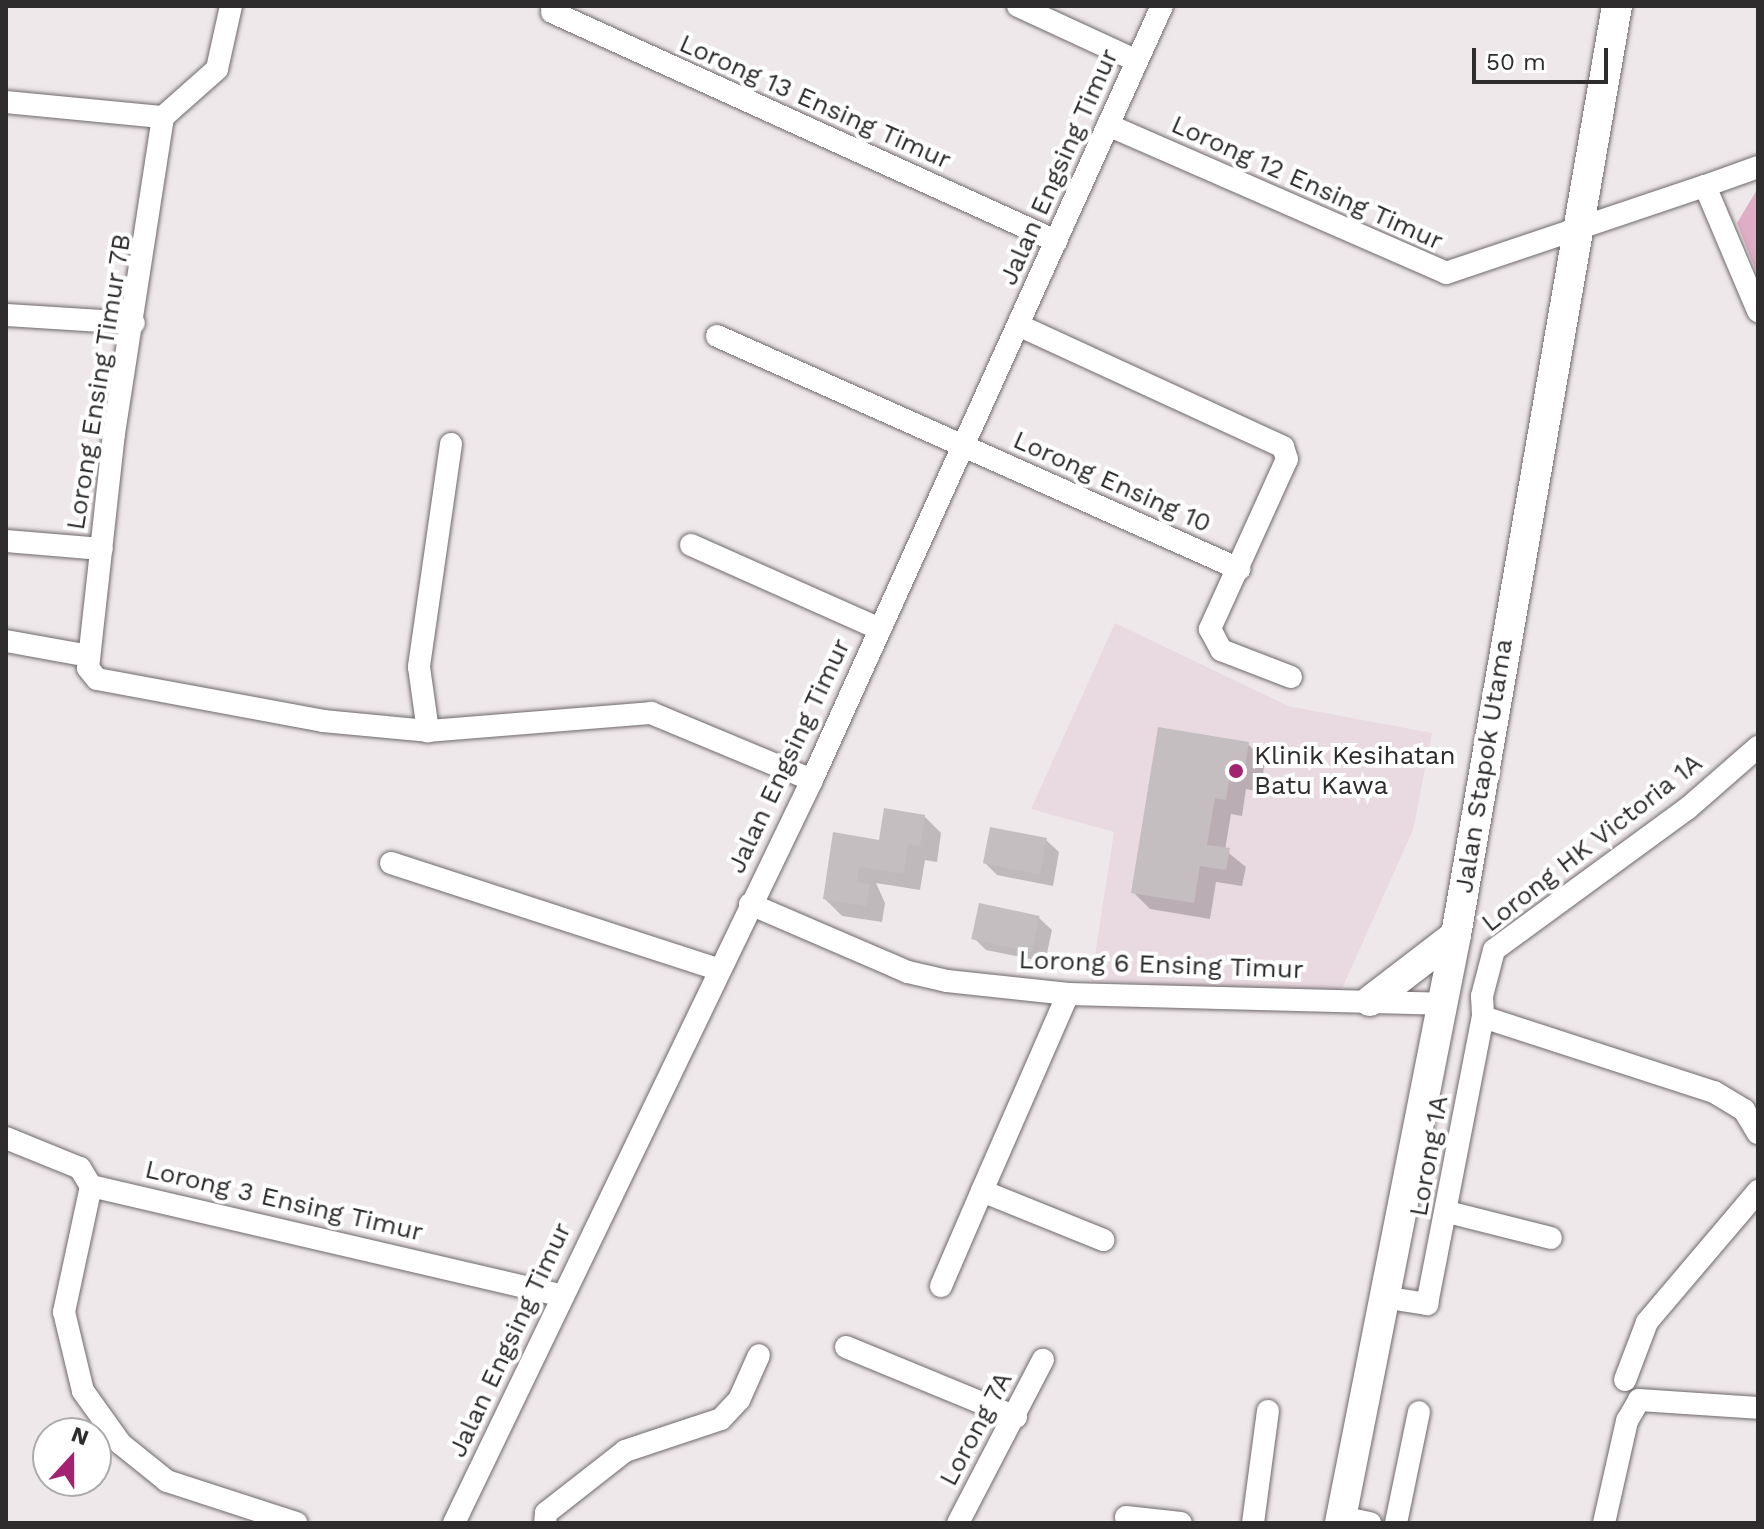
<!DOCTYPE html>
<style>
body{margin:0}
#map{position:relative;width:1764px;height:1529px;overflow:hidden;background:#efe8eb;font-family:"Work Sans",sans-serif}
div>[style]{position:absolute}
.built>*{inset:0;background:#e9dae1}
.green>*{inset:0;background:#dfadc5}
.shadow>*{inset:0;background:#0003}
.building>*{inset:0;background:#c5bec1;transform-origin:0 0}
.roads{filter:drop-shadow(0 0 2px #6f696c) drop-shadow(0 0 2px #6f696c)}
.street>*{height:22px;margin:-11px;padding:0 11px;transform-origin:11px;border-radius:11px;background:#fff}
.secondary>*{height:30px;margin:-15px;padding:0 15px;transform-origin:15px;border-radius:15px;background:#fff}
.dots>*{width:22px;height:22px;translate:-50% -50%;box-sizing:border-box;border:4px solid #fff;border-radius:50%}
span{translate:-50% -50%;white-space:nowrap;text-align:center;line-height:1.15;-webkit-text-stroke:8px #fff;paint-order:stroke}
.street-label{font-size:26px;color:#2e2c2d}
.poi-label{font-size:26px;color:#2e2c2d}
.left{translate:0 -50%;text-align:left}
.frame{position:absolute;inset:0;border:8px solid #2e2c2d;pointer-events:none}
.north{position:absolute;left:32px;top:1417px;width:80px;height:80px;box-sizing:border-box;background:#fff;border:2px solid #ababab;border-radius:50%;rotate:21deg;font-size:22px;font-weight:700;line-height:32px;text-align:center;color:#2e2c2d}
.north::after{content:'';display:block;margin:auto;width:28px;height:36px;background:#a42272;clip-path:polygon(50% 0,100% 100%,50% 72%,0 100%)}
.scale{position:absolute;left:1472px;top:48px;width:136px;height:36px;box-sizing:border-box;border:4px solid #2e2c2d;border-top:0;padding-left:10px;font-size:24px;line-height:28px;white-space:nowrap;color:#2e2c2d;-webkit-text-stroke:6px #fff;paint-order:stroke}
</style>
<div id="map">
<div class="built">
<i style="clip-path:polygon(1115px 623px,1288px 706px,1432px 733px,1413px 830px,1340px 993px,1091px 981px,1114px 832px,1031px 809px)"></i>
</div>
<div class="green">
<i style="clip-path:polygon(1758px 188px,1758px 276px,1737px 223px)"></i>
</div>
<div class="shadow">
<i style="clip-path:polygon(1248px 744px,1265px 761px,1260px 792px,1246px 789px,1242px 816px,1231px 814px,1225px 850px,1246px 867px,1242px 886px,1216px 882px,1210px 919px,1150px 909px,1133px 892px)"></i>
<i style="clip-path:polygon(924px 816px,941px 833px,937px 862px,925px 860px,920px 890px,876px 883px,885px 903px,882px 922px,842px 916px,825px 899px,881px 842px)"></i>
<i style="clip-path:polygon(1046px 840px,1059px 852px,1053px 886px,997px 875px,985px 863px)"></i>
<i style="clip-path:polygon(1039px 918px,1052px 930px,1045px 962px,986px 950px,974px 938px)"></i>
</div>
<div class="building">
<i style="clip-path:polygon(1158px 727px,1249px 742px,1243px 776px,1230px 774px,1226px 800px,1215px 798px,1207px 845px,1230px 848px,1226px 870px,1200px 866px,1194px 903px,1131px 893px)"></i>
<i style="clip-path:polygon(884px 808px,925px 815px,920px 846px,908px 844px,904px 874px,859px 867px,857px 882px,870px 884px,866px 906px,823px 899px,833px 832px,879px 840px)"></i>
<i style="left:990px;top:827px;width:58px;height:37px;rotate:11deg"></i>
<i style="left:979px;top:903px;width:62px;height:37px;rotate:12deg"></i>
</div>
<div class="roads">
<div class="street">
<i style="left:1018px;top:6px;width:131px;rotate:24.8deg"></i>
<i style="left:552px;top:12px;width:554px;rotate:24.44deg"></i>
<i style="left:6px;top:102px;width:158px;rotate:5.5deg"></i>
<i style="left:163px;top:117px;width:320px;rotate:98.8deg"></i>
<i style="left:114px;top:433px;width:236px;rotate:96.3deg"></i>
<i style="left:88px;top:668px;width:14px;rotate:51deg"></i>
<i style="left:97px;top:679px;width:230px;rotate:10.5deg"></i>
<i style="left:323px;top:721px;width:105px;rotate:5.4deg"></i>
<i style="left:163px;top:117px;width:72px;rotate:-41.6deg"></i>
<i style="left:217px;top:69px;width:65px;rotate:-77.5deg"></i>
<i style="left:1108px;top:125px;width:369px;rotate:23.6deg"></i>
<i style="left:1446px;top:273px;width:273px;rotate:-18.6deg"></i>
<i style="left:1705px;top:186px;width:136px;rotate:67deg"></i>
<i style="left:1705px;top:186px;width:56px;rotate:-19.7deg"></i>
<i style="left:6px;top:315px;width:128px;rotate:3.6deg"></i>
<i style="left:1018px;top:325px;width:292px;rotate:24.7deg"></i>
<i style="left:1283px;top:447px;width:13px;rotate:72deg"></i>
<i style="left:1287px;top:459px;width:187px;rotate:114.4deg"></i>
<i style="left:1210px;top:629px;width:24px;rotate:62deg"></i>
<i style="left:1221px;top:650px;width:75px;rotate:21.1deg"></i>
<i style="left:717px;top:336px;width:572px;rotate:24.05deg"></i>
<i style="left:451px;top:444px;width:225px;rotate:98.2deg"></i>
<i style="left:419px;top:667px;width:65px;rotate:82deg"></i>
<i style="left:428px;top:731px;width:224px;rotate:-4.6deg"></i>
<i style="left:651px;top:713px;width:174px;rotate:22.6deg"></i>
<i style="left:6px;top:541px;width:96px;rotate:4.8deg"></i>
<i style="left:691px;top:545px;width:207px;rotate:24deg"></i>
<i style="left:6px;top:641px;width:84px;rotate:10.2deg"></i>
<i style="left:1758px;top:747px;width:93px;rotate:138.9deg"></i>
<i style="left:1688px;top:808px;width:240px;rotate:143.8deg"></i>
<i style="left:1494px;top:950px;width:48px;rotate:104.6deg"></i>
<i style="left:1482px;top:996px;width:21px;rotate:87deg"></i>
<i style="left:1483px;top:1017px;width:243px;rotate:18deg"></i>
<i style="left:1714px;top:1092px;width:35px;rotate:31deg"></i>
<i style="left:1744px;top:1110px;width:27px;rotate:59deg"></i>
<i style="left:391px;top:863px;width:343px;rotate:18deg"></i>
<i style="left:750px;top:904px;width:172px;rotate:23.3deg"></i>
<i style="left:908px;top:972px;width:40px;rotate:13deg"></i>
<i style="left:947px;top:981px;width:122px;rotate:6.1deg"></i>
<i style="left:1068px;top:994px;width:373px;rotate:1.5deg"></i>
<i style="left:1068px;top:994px;width:215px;rotate:113.6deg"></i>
<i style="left:982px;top:1191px;width:131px;rotate:22deg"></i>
<i style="left:6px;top:1138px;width:80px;rotate:22.1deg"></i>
<i style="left:80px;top:1168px;width:21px;rotate:59deg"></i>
<i style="left:91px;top:1186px;width:484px;rotate:13.1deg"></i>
<i style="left:91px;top:1186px;width:129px;rotate:102.1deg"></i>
<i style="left:64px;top:1312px;width:81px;rotate:76.5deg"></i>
<i style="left:83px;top:1391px;width:65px;rotate:54.4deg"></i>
<i style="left:121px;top:1444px;width:59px;rotate:38.8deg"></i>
<i style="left:167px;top:1481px;width:136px;rotate:18deg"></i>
<i style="left:1448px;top:1212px;width:106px;rotate:14.2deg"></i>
<i style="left:941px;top:1286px;width:103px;rotate:-66.7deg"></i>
<i style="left:1382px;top:1297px;width:46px;rotate:8.8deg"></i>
<i style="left:1427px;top:1304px;width:292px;rotate:-79deg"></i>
<i style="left:846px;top:1347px;width:184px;rotate:22.4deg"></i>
<i style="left:1625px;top:1380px;width:62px;rotate:-69.2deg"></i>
<i style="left:1647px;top:1322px;width:172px;rotate:-49.7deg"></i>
<i style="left:1126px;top:1517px;width:55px;rotate:6.2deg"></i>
<i style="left:1341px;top:1517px;width:30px;rotate:12deg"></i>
<i style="left:454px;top:1523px;width:825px;rotate:-64.27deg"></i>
<i style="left:812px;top:780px;width:849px;rotate:-65.67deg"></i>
<i style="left:545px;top:1523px;width:10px;rotate:-84deg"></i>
<i style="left:546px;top:1513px;width:100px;rotate:-38.1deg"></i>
<i style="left:625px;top:1451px;width:101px;rotate:-18.4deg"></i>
<i style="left:721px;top:1419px;width:26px;rotate:-47deg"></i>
<i style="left:739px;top:1400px;width:49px;rotate:-66deg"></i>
<i style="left:958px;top:1523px;width:184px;rotate:-62.5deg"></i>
<i style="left:1253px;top:1523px;width:113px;rotate:-82.4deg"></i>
<i style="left:1396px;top:1523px;width:113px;rotate:-78.3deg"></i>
<i style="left:1604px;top:1523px;width:105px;rotate:-77.3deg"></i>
<i style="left:1627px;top:1421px;width:24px;rotate:-60deg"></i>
<i style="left:1639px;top:1400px;width:119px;rotate:3.8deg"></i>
</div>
<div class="secondary">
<i style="left:1370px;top:1001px;width:108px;rotate:-37.5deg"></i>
<i style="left:1340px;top:1523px;width:599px;rotate:-78.84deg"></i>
<i style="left:1456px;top:935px;width:943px;rotate:-80.17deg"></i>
</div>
</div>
<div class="dots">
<i style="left:1236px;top:771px;background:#a42272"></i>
</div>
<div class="street-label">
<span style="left:815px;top:102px;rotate:24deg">Lorong 13 Ensing Timur</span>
<span style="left:1059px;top:167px;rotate:-66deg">Jalan Engsing Timur</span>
<span style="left:1307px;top:183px;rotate:24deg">Lorong 12 Ensing Timur</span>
<span style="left:99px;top:382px;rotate:-81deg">Lorong Ensing Timur 7B</span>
<span style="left:1112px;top:482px;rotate:24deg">Lorong Ensing 10</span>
<span style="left:789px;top:756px;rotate:-65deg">Jalan Engsing Timur</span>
<span style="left:1484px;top:766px;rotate:-81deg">Jalan Stapok Utama</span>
<span style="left:1592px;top:843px;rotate:-38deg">Lorong HK Victoria 1A</span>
<span style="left:1161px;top:965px;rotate:2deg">Lorong 6 Ensing Timur</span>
<span style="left:1429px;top:1156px;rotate:-80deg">Lorong 1A</span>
<span style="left:284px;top:1201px;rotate:13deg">Lorong 3 Ensing Timur</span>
<span style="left:510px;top:1340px;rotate:-65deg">Jalan Engsing Timur</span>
<span style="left:976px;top:1429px;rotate:-62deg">Lorong 7A</span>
</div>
<div class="poi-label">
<span class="left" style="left:1254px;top:771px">Klinik Kesihatan<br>Batu Kawa</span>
</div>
<div class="frame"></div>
<div class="north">N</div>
<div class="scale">50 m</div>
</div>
